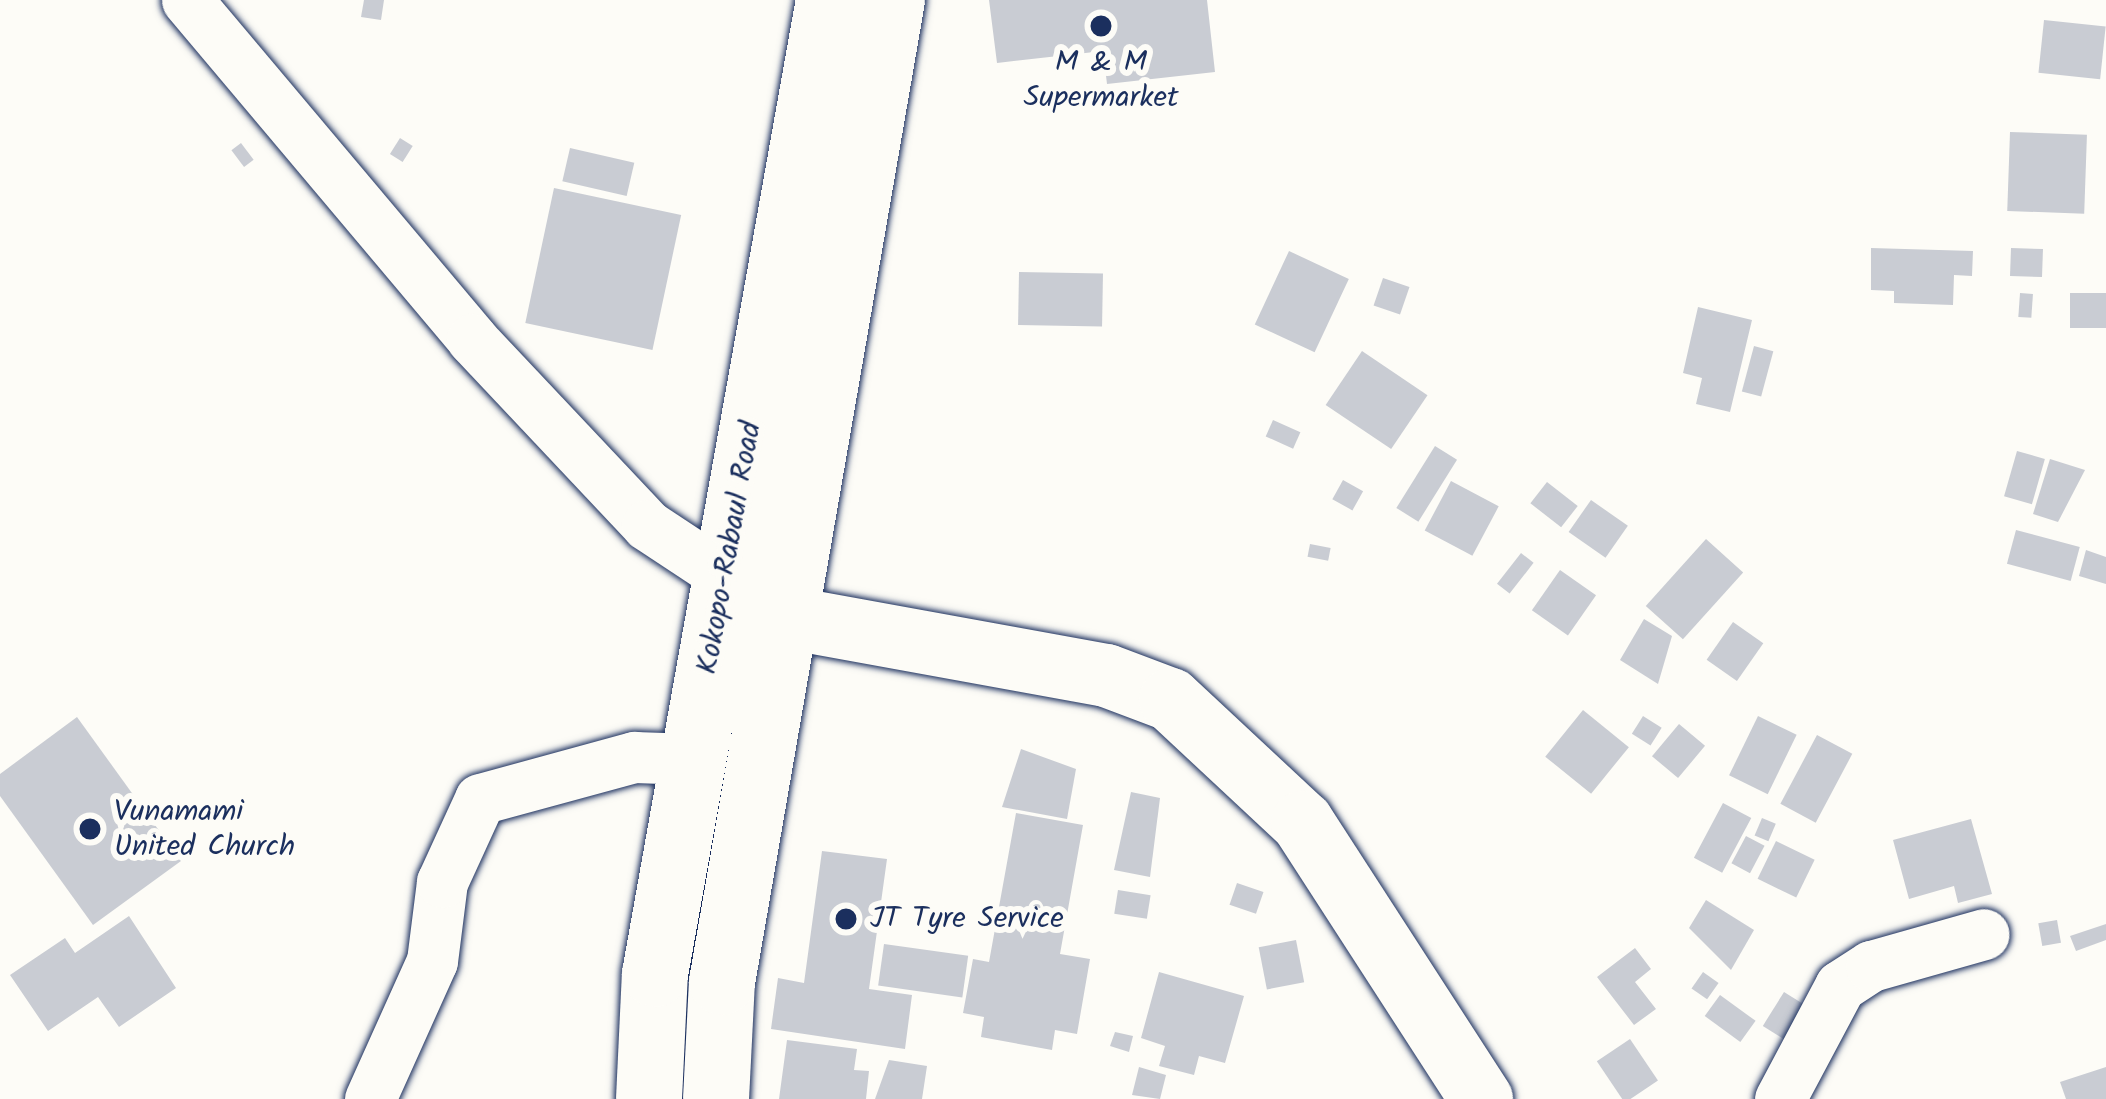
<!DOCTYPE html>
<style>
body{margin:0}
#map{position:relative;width:2106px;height:1099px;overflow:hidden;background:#fdfcf7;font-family:Kalam,sans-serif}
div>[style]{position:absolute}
.building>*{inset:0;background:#c9ccd3;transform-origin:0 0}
.roads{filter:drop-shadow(0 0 3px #1b2f5e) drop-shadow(0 0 3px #1b2f5e)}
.minor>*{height:51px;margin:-25.5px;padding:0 25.5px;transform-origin:25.5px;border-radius:25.5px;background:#fdfcf7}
.tertiary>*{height:63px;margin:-31.5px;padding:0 31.5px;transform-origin:31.5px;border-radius:31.5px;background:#fdfcf7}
.primary>*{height:66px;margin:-33px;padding:0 33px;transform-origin:33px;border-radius:33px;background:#fdfcf7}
.dots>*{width:33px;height:33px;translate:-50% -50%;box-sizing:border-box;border:6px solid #fdfcf7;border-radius:50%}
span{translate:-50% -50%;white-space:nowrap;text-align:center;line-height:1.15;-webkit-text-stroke:12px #fdfcf7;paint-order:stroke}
.poi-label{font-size:30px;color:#1b2f5e}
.left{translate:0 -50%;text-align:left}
.street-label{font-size:30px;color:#1b2f5e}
</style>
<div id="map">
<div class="building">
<i style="clip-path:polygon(364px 0,384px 0,381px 20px,361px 17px)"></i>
<i style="clip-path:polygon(989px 0,1207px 0,1215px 72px,1107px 84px,1103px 51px,997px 63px)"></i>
<i style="left:2044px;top:20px;width:62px;height:53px;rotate:6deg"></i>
<i style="left:2010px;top:132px;width:77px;height:79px;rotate:2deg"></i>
<i style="left:400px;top:138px;width:15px;height:19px;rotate:32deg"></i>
<i style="left:241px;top:143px;width:21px;height:12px;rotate:53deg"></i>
<i style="left:570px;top:148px;width:66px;height:34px;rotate:13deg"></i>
<i style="left:554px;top:188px;width:130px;height:138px;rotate:12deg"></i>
<i style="clip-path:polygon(1871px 248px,1973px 251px,1972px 276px,1954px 275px,1953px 305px,1894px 303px,1894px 291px,1871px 290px)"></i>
<i style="left:2011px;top:248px;width:32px;height:28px;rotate:2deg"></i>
<i style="left:1289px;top:251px;width:66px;height:81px;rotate:25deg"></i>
<i style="left:1019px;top:272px;width:84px;height:53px;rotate:1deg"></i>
<i style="left:1383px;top:278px;width:28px;height:29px;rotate:19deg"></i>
<i style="left:2020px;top:293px;width:13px;height:24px;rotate:4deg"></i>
<i style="left:2106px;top:293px;width:35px;height:36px;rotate:90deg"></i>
<i style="clip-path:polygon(1698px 307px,1752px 320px,1730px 412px,1696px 404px,1702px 378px,1683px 373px)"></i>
<i style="left:1754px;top:346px;width:20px;height:47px;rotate:15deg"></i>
<i style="left:1362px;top:351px;width:79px;height:65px;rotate:34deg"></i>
<i style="left:1273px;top:420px;width:30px;height:18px;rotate:24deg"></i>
<i style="left:1435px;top:446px;width:26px;height:73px;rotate:32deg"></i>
<i style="left:2017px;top:451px;width:29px;height:47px;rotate:16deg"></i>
<i style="clip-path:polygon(2050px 459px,2085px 470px,2058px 522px,2033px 514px)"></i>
<i style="left:1343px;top:480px;width:23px;height:22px;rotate:29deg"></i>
<i style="left:1451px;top:481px;width:54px;height:56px;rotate:28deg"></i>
<i style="left:1547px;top:482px;width:39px;height:27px;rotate:38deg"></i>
<i style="left:1591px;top:500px;width:45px;height:39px;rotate:35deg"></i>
<i style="left:2016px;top:530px;width:66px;height:35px;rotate:15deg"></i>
<i style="left:1706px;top:539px;width:50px;height:90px;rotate:42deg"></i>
<i style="left:1310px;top:544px;width:21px;height:13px;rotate:11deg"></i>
<i style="clip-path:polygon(2086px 550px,2106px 557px,2106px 584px,2079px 576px)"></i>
<i style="left:1521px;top:553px;width:16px;height:39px;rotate:38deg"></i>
<i style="left:1560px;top:570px;width:44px;height:49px;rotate:35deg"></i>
<i style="clip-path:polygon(1644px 619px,1672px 636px,1658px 684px,1620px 660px)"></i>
<i style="left:1733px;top:622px;width:37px;height:46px;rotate:35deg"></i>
<i style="left:1583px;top:710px;width:59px;height:60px;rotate:39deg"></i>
<i style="left:1643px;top:716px;width:22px;height:21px;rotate:32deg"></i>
<i style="left:1758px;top:716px;width:43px;height:66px;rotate:26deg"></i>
<i style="clip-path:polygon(77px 717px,181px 861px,93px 925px,0 796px,0 774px)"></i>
<i style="left:1679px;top:724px;width:34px;height:42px;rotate:40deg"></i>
<i style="left:1817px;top:735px;width:40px;height:78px;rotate:28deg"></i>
<i style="clip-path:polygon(1021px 749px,1076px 769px,1067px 819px,1002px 807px)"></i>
<i style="clip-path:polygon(1131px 792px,1160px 798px,1150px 877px,1114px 870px)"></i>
<i style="left:1723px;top:803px;width:32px;height:62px;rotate:28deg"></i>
<i style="clip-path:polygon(1016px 813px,1083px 825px,1060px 954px,1090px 959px,1077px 1034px,1055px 1030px,1052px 1050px,981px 1037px,984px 1017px,963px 1013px,973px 959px,989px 962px)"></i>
<i style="left:1762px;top:818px;width:15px;height:19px;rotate:23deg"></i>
<i style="clip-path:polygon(1971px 819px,1992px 894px,1958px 903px,1954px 886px,1909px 899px,1893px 840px)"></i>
<i style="left:1746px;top:836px;width:21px;height:31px;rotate:28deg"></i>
<i style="left:1776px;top:841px;width:43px;height:42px;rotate:26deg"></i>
<i style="clip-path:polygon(822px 851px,887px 859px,869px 989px,912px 995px,905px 1049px,771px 1029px,778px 978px,804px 983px)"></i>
<i style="left:1237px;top:883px;width:28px;height:23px;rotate:19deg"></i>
<i style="left:1118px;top:890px;width:33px;height:24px;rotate:9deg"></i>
<i style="clip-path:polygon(1706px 900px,1754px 930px,1731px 970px,1689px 928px)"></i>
<i style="clip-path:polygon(129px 916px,176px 988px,119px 1027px,98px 997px,48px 1031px,10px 975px,65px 938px,75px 953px)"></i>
<i style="left:2057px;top:920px;width:23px;height:19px;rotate:80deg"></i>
<i style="clip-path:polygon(2106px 924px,2106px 940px,2076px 951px,2070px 936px)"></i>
<i style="left:1296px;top:940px;width:43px;height:38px;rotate:79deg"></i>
<i style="left:884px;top:944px;width:85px;height:42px;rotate:8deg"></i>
<i style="clip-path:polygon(1635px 948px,1651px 969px,1635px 982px,1656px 1009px,1634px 1025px,1597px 977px)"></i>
<i style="clip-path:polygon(1159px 972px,1244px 996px,1225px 1063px,1199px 1056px,1194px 1075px,1159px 1066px,1165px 1046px,1141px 1038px)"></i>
<i style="left:1703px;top:972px;width:19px;height:20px;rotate:35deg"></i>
<i style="left:1784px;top:992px;width:26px;height:40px;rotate:32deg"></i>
<i style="left:1720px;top:995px;width:44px;height:26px;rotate:36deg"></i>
<i style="clip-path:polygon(1115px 1032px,1133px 1036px,1129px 1052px,1110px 1046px)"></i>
<i style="left:1630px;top:1039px;width:50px;height:40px;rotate:56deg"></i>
<i style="clip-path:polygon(787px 1040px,857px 1049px,854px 1070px,869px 1071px,866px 1099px,779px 1099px)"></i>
<i style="clip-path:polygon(889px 1060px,927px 1066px,922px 1099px,875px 1099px)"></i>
<i style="clip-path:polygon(1139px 1067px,1166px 1075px,1160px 1099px,1132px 1095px)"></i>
<i style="clip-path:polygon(2106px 1067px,2106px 1099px,2066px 1099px,2060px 1082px)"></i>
</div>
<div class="roads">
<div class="minor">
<i style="left:187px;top:0;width:443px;rotate:49.9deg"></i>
<i style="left:472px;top:339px;width:255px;rotate:46.7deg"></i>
<i style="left:647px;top:525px;width:92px;rotate:33.5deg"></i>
<i style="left:370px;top:1099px;width:151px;rotate:-65.8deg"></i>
<i style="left:432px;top:961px;width:80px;rotate:-82.8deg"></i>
<i style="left:442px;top:882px;width:91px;rotate:-65.4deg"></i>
<i style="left:480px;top:799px;width:160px;rotate:-15.3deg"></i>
<i style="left:634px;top:757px;width:59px;rotate:1.9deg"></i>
<i style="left:1780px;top:1099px;width:128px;rotate:-62deg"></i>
<i style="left:1840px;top:986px;width:37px;rotate:-33deg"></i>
<i style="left:1871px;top:966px;width:117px;rotate:-15.8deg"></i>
</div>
<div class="tertiary">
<i style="left:781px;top:616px;width:330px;rotate:10.3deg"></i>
<i style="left:1106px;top:675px;width:68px;rotate:20.6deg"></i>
<i style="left:1170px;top:699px;width:180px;rotate:43deg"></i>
<i style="left:1302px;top:822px;width:330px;rotate:57.1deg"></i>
</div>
<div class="primary">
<i style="left:649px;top:1099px;width:125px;rotate:-87.3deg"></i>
<i style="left:655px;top:974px;width:989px;rotate:-79.87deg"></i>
<i style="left:716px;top:1099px;width:117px;rotate:-87.1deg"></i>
<i style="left:722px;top:982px;width:997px;rotate:-80.18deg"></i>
</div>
</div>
<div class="dots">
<i style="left:1101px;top:26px;background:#1b2f5e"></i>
<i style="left:90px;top:829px;background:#1b2f5e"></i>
<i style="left:846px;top:919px;background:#1b2f5e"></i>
</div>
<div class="poi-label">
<span style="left:1101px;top:80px">M &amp; M<br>Supermarket</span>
<span class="left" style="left:114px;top:829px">Vunamami<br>United Church</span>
<span class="left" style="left:870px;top:919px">JT Tyre Service</span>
</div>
<div class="street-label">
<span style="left:730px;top:548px;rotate:-80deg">Kokopo-Rabaul Road</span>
</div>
</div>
